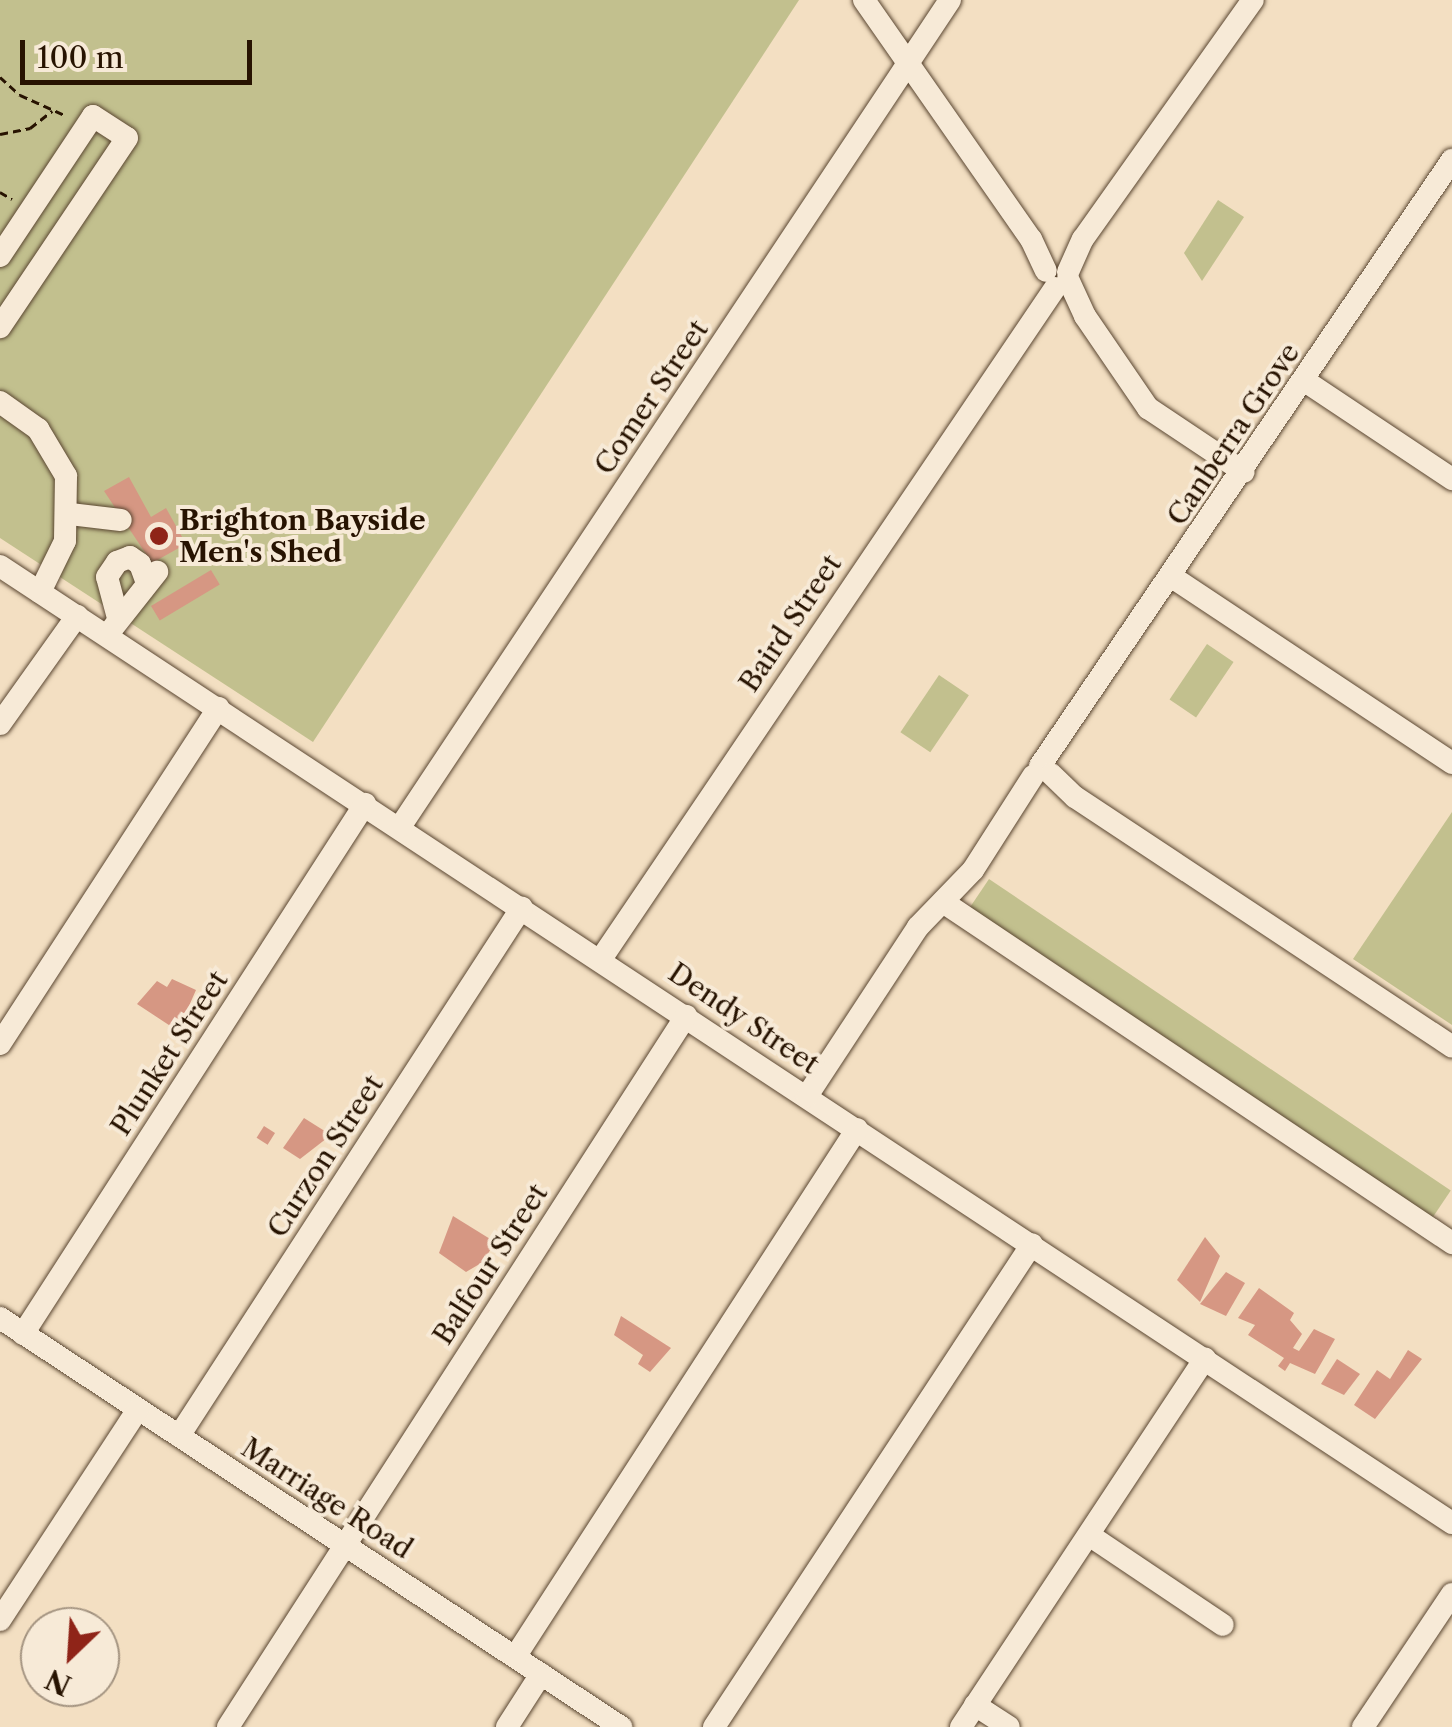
<!DOCTYPE html>
<style>
body{margin:0}
#map{position:relative;width:1452px;height:1727px;overflow:hidden;background:#f3dfc2;font-family:"Libre Caslon Text",serif}
div>[style]{position:absolute}
.green>*{inset:0;background:#c2c08e;transform-origin:0 0}
.building>*{inset:0;background:#d69783;transform-origin:0 0}
.path>*{height:2.5px;margin-top:-1.25px;transform-origin:0;background:repeating-linear-gradient(90deg,#271301 0 8px,transparent 0 13px)}
.roads{filter:drop-shadow(0 0 2px #5a4631) drop-shadow(0 0 2px #5a4631)}
.minor>*{height:22px;margin:-11px;padding:0 11px;transform-origin:11px;border-radius:11px;background:#f7ead7}
.dots>*{width:28px;height:28px;translate:-50% -50%;box-sizing:border-box;border:5px solid #f7ead7;border-radius:50%}
span{translate:-50% -50%;white-space:nowrap;text-align:center;line-height:1.15;-webkit-text-stroke:8px #f7ead7;paint-order:stroke}
.street-label{font-size:28px;color:#271301}
.poi-label{font-size:28px;color:#271301;font-weight:700}
.left{translate:0 -50%;text-align:left}
.north{position:absolute;left:20px;top:1607px;width:100px;height:100px;box-sizing:border-box;background:#f7ead7;border:2px solid #a49481;border-radius:50%;rotate:205deg;font-size:28px;font-weight:700;line-height:40px;text-align:center;color:#271301}
.north::after{content:'';display:block;margin:auto;width:35px;height:45px;background:#8f2418;clip-path:polygon(50% 0,100% 100%,50% 72%,0 100%)}
.scale{position:absolute;left:20px;top:40px;width:232px;height:45px;box-sizing:border-box;border:5px solid #271301;border-top:0;padding-left:12px;font-size:30px;line-height:35px;white-space:nowrap;color:#271301;-webkit-text-stroke:8px #f7ead7;paint-order:stroke}
</style>
<div id="map">
<div class="green">
<i style="clip-path:polygon(0 0,799px 0,313px 742px,0 538px)"></i>
<i style="clip-path:polygon(1218px 200px,1244px 217px,1202px 281px,1184px 253px)"></i>
<i style="left:1207px;top:644px;width:32px;height:67px;rotate:34deg"></i>
<i style="left:939px;top:675px;width:36px;height:69px;rotate:34deg"></i>
<i style="clip-path:polygon(1452px 812px,1452px 1025px,1353px 959px)"></i>
<i style="left:989px;top:879px;width:557px;height:37px;rotate:34deg"></i>
</div>
<div class="building">
<i style="clip-path:polygon(129px 477px,151px 517px,166px 508px,186px 544px,152px 563px,104px 491px)"></i>
<i style="left:211px;top:570px;width:17px;height:70px;rotate:59deg"></i>
<i style="clip-path:polygon(172px 979px,196px 990px,178px 1031px,137px 1004px,157px 981px,167px 987px)"></i>
<i style="clip-path:polygon(304px 1118px,331px 1135px,300px 1159px,283px 1148px)"></i>
<i style="left:264px;top:1126px;width:13px;height:14px;rotate:32deg"></i>
<i style="clip-path:polygon(453px 1216px,495px 1242px,483px 1262px,466px 1272px,439px 1253px)"></i>
<i style="clip-path:polygon(1205px 1237px,1220px 1256px,1200px 1302px,1177px 1280px)"></i>
<i style="clip-path:polygon(1226px 1272px,1245px 1283px,1226px 1316px,1200px 1304px)"></i>
<i style="clip-path:polygon(1259px 1288px,1294px 1313px,1290px 1320px,1302px 1334px,1293px 1348px,1299px 1351px,1314px 1329px,1335px 1339px,1315px 1374px,1290px 1363px,1285px 1371px,1278px 1366px,1284px 1358px,1248px 1335px,1255px 1325px,1238px 1318px)"></i>
<i style="clip-path:polygon(621px 1316px,671px 1348px,650px 1372px,638px 1364px,643px 1355px,614px 1335px)"></i>
<i style="clip-path:polygon(1408px 1350px,1422px 1359px,1375px 1419px,1354px 1405px,1377px 1370px,1390px 1379px)"></i>
<i style="clip-path:polygon(1337px 1359px,1360px 1374px,1344px 1395px,1321px 1384px)"></i>
</div>
<div class="path">
<i style="left:0;top:77px;width:27px;rotate:42deg"></i>
<i style="left:20px;top:95px;width:51px;rotate:24.1deg"></i>
<i style="left:0;top:134px;width:31px;rotate:-11deg"></i>
<i style="left:30px;top:128px;width:28px;rotate:-38deg"></i>
<i style="left:0;top:192px;width:14px;rotate:30deg"></i>
</div>
<div class="roads">
<div class="minor">
<i style="left:864px;top:0;width:292px;rotate:55.1deg"></i>
<i style="left:1031px;top:239px;width:35px;rotate:65deg"></i>
<i style="left:0;top:256px;width:168px;rotate:-56.4deg"></i>
<i style="left:93px;top:116px;width:40px;rotate:32.9deg"></i>
<i style="left:127px;top:138px;width:228px;rotate:123.9deg"></i>
<i style="left:1068px;top:272px;width:36px;rotate:-66deg"></i>
<i style="left:1083px;top:239px;width:293px;rotate:-54.6deg"></i>
<i style="left:1068px;top:279px;width:41px;rotate:65.3deg"></i>
<i style="left:1085px;top:316px;width:112px;rotate:55.6deg"></i>
<i style="left:1148px;top:408px;width:115px;rotate:33.7deg"></i>
<i style="left:1305px;top:381px;width:177px;rotate:33.7deg"></i>
<i style="left:0;top:402px;width:47px;rotate:35.4deg"></i>
<i style="left:38px;top:429px;width:55px;rotate:59.2deg"></i>
<i style="left:66px;top:476px;width:65px;rotate:90.9deg"></i>
<i style="left:65px;top:541px;width:57px;rotate:116.1deg"></i>
<i style="left:70px;top:514px;width:51px;rotate:6.7deg"></i>
<i style="left:0;top:566px;width:1739px;rotate:33.39deg"></i>
<i style="left:1172px;top:577px;width:336px;rotate:33.6deg"></i>
<i style="left:118px;top:618px;width:42px;rotate:-105deg"></i>
<i style="left:107px;top:577px;width:18px;rotate:-56deg"></i>
<i style="left:117px;top:562px;width:14px;rotate:-21deg"></i>
<i style="left:130px;top:557px;width:12px;rotate:35deg"></i>
<i style="left:140px;top:564px;width:20px;rotate:70deg"></i>
<i style="left:112px;top:629px;width:73px;rotate:-51.7deg"></i>
<i style="left:0;top:724px;width:133px;rotate:-54.5deg"></i>
<i style="left:1040px;top:766px;width:733px;rotate:-55.79deg"></i>
<i style="left:1051px;top:774px;width:33px;rotate:44deg"></i>
<i style="left:1075px;top:797px;width:452px;rotate:33.5deg"></i>
<i style="left:400px;top:827px;width:993px;rotate:-56.37deg"></i>
<i style="left:943px;top:902px;width:613px;rotate:33.82deg"></i>
<i style="left:601px;top:959px;width:810px;rotate:-55.92deg"></i>
<i style="left:0;top:1044px;width:401px;rotate:-57deg"></i>
<i style="left:807px;top:1096px;width:202px;rotate:-56.7deg"></i>
<i style="left:918px;top:927px;width:79px;rotate:-46deg"></i>
<i style="left:973px;top:870px;width:112px;rotate:-57.4deg"></i>
<i style="left:0;top:1318px;width:744px;rotate:33.37deg"></i>
<i style="left:23px;top:1334px;width:631px;rotate:-57.17deg"></i>
<i style="left:179px;top:1436px;width:630px;rotate:-57.04deg"></i>
<i style="left:1089px;top:1535px;width:161px;rotate:33.9deg"></i>
<i style="left:0;top:1620px;width:252px;rotate:-56.8deg"></i>
<i style="left:515px;top:1657px;width:629px;rotate:-57.07deg"></i>
<i style="left:975px;top:1705px;width:40px;rotate:32.9deg"></i>
<i style="left:228px;top:1727px;width:846px;rotate:-57.21deg"></i>
<i style="left:507px;top:1727px;width:63px;rotate:-57.3deg"></i>
<i style="left:714px;top:1727px;width:578px;rotate:-56.64deg"></i>
<i style="left:961px;top:1727px;width:442px;rotate:-56.5deg"></i>
<i style="left:1363px;top:1727px;width:160px;rotate:-56.2deg"></i>
</div>
</div>
<div class="dots">
<i style="left:159px;top:536px;background:#8f2418"></i>
</div>
<div class="street-label">
<span style="left:651px;top:397px;rotate:-56deg">Comer Street</span>
<span style="left:1233px;top:434px;rotate:-56deg">Canberra Grove</span>
<span style="left:790px;top:623px;rotate:-56deg">Baird Street</span>
<span style="left:744px;top:1018px;rotate:34deg">Dendy Street</span>
<span style="left:169px;top:1053px;rotate:-57deg">Plunket Street</span>
<span style="left:325px;top:1156px;rotate:-57deg">Curzon Street</span>
<span style="left:490px;top:1264px;rotate:-57deg">Balfour Street</span>
<span style="left:327px;top:1498px;rotate:33deg">Marriage Road</span>
</div>
<div class="poi-label">
<span class="left" style="left:179px;top:536px">Brighton Bayside<br>Men's Shed</span>
</div>
<div class="north">N</div>
<div class="scale">100 m</div>
</div>
